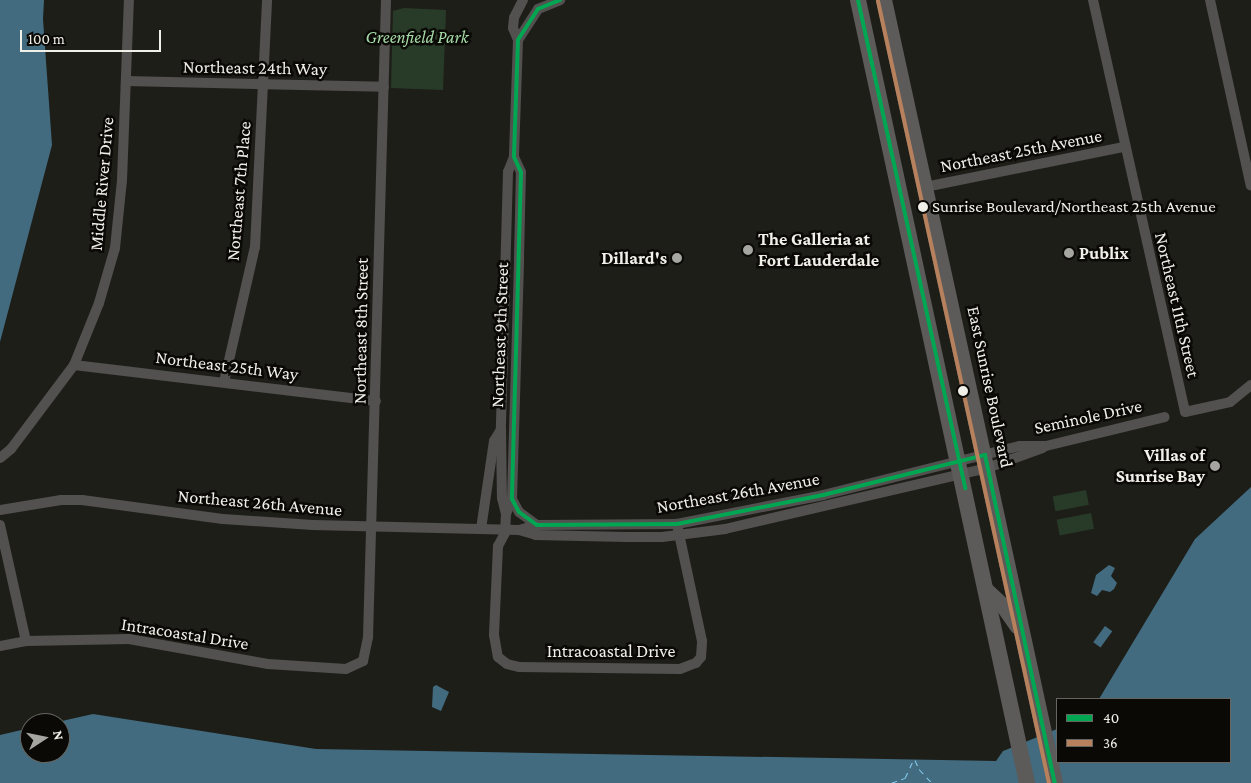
<!DOCTYPE html>
<style>
body{margin:0}
#map{position:relative;width:1251px;height:783px;overflow:hidden;background:#1e1e19;font-family:"Crimson Pro",serif}
div>[style]{position:absolute}
.green>*{inset:0;background:#283b28;transform-origin:0 0}
.water>*{inset:0;background:#426b7f;transform-origin:0 0}
.ferry>*{height:1px;margin-top:-0.5px;transform-origin:0;background:repeating-linear-gradient(90deg,#86d0f5 0 6px,transparent 0 11px)}
.street>*{height:10px;margin:-5px;padding:0 5px;transform-origin:5px;border-radius:5px;background:#535150}
.primary>*{height:16px;margin:-8px;padding:0 8px;transform-origin:8px;border-radius:8px;background:#5d5a5a}
.bus-1>*{height:4px;margin:-2px;padding:0 2px;transform-origin:2px;border-radius:2px;background:#00a651}
.bus-2>*{height:4px;margin:-2px;padding:0 2px;transform-origin:2px;border-radius:2px;background:#b6815c}
.dots>*{width:14px;height:14px;translate:-50% -50%;box-sizing:border-box;border:2px solid #0a0905;border-radius:50%}
span{translate:-50% -50%;white-space:nowrap;text-align:center;line-height:1.15;-webkit-text-stroke:5px #0a0905;paint-order:stroke}
.bus-label{font-size:17px;color:#f0efe8}
.left{translate:0 -50%;text-align:left}
.park-label{font-size:18px;color:#a6dba7;font-style:italic}
.street-label{font-size:18px;color:#f0efe8}
.poi-label{font-size:18px;color:#f0efe8;font-weight:700}
.right{translate:-100% -50%;text-align:right}
.legend{position:absolute;left:1056px;top:698px;width:175px;height:65px;box-sizing:border-box;background:#0a0905;border:1px solid #666560;margin:0;padding:6px 9px;list-style:none;font-size:15px;color:#f0efe8}
.legend li{display:flex;align-items:center;gap:10px;height:25px}
.legend b{width:25px;border:1px solid #666560}
.north{position:absolute;left:20px;top:713px;width:50px;height:50px;box-sizing:border-box;background:#0a0905;border:1px solid #666560;border-radius:50%;rotate:79deg;font-size:14px;font-weight:700;line-height:20px;text-align:center;color:#f0efe8}
.north::after{content:'';display:block;margin:auto;width:18px;height:22px;background:#a6a6a0;clip-path:polygon(50% 0,100% 100%,50% 72%,0 100%)}
.scale{position:absolute;left:20px;top:30px;width:141px;height:22px;box-sizing:border-box;border:2px solid #f0efe8;border-top:0;padding-left:6px;font-size:15px;line-height:18px;white-space:nowrap;color:#f0efe8;-webkit-text-stroke:4px #0a0905;paint-order:stroke}
</style>
<div id="map">
<div class="green">
<i style="clip-path:polygon(404px 8px,446px 10px,443px 90px,391px 88px,393px 11px)"></i>
<i style="left:1086px;top:490px;width:15px;height:34px;rotate:79deg"></i>
<i style="left:1091px;top:513px;width:16px;height:35px;rotate:79deg"></i>
</div>
<div class="water">
<i style="clip-path:polygon(0 0,44px 0,43px 19px,52px 145px,0 342px)"></i>
<i style="clip-path:polygon(1251px 487px,1251px 783px,0 783px,0 735px,30px 728px,30px 753px,60px 753px,60px 723px,53px 723px,93px 714px,316px 749px,996px 761px,1003px 751px,1057px 729px,1057px 762px,1230px 762px,1230px 699px,1099px 699px,1195px 539px)"></i>
<i style="clip-path:polygon(1109px 565px,1115px 568px,1111px 576px,1117px 583px,1114px 589px,1110px 592px,1102px 590px,1097px 596px,1091px 593px,1096px 575px)"></i>
<i style="left:1105px;top:626px;width:9px;height:20px;rotate:36deg"></i>
<i style="clip-path:polygon(436px 685px,449px 692px,441px 711px,432px 707px,433px 687px)"></i>
</div>
<div class="ferry">
<i style="left:915px;top:760px;width:10px;rotate:66deg"></i>
<i style="left:919px;top:769px;width:19px;rotate:47deg"></i>
<i style="left:74px;top:783px;width:16px"></i>
<i style="left:891px;top:783px;width:15px;rotate:-20deg"></i>
<i style="left:905px;top:778px;width:21px;rotate:-65deg"></i>
</div>
<div class="street">
<i style="left:523px;top:0;width:20px;rotate:117deg"></i>
<i style="left:514px;top:18px;width:10px;rotate:96deg"></i>
<i style="left:513px;top:28px;width:13px;rotate:67deg"></i>
<i style="left:518px;top:40px;width:117px;rotate:92deg"></i>
<i style="left:514px;top:157px;width:16px;rotate:112deg"></i>
<i style="left:508px;top:172px;width:258px;rotate:91.6deg"></i>
<i style="left:501px;top:430px;width:68px;rotate:89.2deg"></i>
<i style="left:502px;top:498px;width:16px;rotate:76deg"></i>
<i style="left:506px;top:514px;width:19px;rotate:93deg"></i>
<i style="left:505px;top:533px;width:15px;rotate:118deg"></i>
<i style="left:498px;top:546px;width:89px;rotate:92.6deg"></i>
<i style="left:494px;top:635px;width:22px;rotate:80deg"></i>
<i style="left:498px;top:657px;width:11px;rotate:38deg"></i>
<i style="left:507px;top:664px;width:12px;rotate:14deg"></i>
<i style="left:519px;top:667px;width:161px;rotate:0.7deg"></i>
<i style="left:680px;top:669px;width:17px;rotate:-21deg"></i>
<i style="left:696px;top:663px;width:8px;rotate:-50deg"></i>
<i style="left:701px;top:657px;width:16px;rotate:-86deg"></i>
<i style="left:702px;top:641px;width:120px;rotate:-102.1deg"></i>
<i style="left:1093px;top:0;width:422px;rotate:77.4deg"></i>
<i style="left:1185px;top:412px;width:46px;rotate:-12.5deg"></i>
<i style="left:1230px;top:402px;width:27px;rotate:-39deg"></i>
<i style="left:1210px;top:0;width:190px;rotate:77.6deg"></i>
<i style="left:518px;top:40px;width:37px;rotate:-57deg"></i>
<i style="left:538px;top:9px;width:24px;rotate:-22deg"></i>
<i style="left:126px;top:81px;width:258px;rotate:1.3deg"></i>
<i style="left:925px;top:187px;width:203px;rotate:-11.4deg"></i>
<i style="left:74px;top:365px;width:304px;rotate:6.8deg"></i>
<i style="left:224px;top:382px;width:139px;rotate:-77.1deg"></i>
<i style="left:255px;top:247px;width:247px;rotate:-87.2deg"></i>
<i style="left:0;top:458px;width:14px;rotate:-39deg"></i>
<i style="left:11px;top:449px;width:105px;rotate:-53.1deg"></i>
<i style="left:74px;top:365px;width:67px;rotate:-68deg"></i>
<i style="left:99px;top:303px;width:57px;rotate:-73.8deg"></i>
<i style="left:115px;top:248px;width:68px;rotate:-84.1deg"></i>
<i style="left:122px;top:180px;width:180px;rotate:-87.8deg"></i>
<i style="left:512px;top:499px;width:15px;rotate:62deg"></i>
<i style="left:519px;top:512px;width:22px;rotate:36deg"></i>
<i style="left:0;top:510px;width:62px;rotate:-9.3deg"></i>
<i style="left:61px;top:500px;width:21px"></i>
<i style="left:82px;top:500px;width:142px;rotate:7.7deg"></i>
<i style="left:223px;top:519px;width:90px;rotate:3.8deg"></i>
<i style="left:313px;top:525px;width:206px;rotate:1.4deg"></i>
<i style="left:519px;top:530px;width:19px;rotate:-16deg"></i>
<i style="left:537px;top:525px;width:140px;rotate:-0.4deg"></i>
<i style="left:677px;top:524px;width:149px;rotate:-11.2deg"></i>
<i style="left:823px;top:495px;width:203px;rotate:-14deg"></i>
<i style="left:1020px;top:446px;width:26px"></i>
<i style="left:1046px;top:446px;width:122px;rotate:-13.7deg"></i>
<i style="left:506px;top:514px;width:16px;rotate:-68deg"></i>
<i style="left:512px;top:499px;width:241px;rotate:-88.3deg"></i>
<i style="left:519px;top:258px;width:86px;rotate:-88.7deg"></i>
<i style="left:521px;top:172px;width:17px;rotate:-115deg"></i>
<i style="left:0;top:525px;width:119px;rotate:77.4deg"></i>
<i style="left:481px;top:529px;width:89px;rotate:-81.6deg"></i>
<i style="left:494px;top:441px;width:13px;rotate:-58deg"></i>
<i style="left:519px;top:530px;width:18px;rotate:16deg"></i>
<i style="left:536px;top:535px;width:90px;rotate:1.3deg"></i>
<i style="left:626px;top:537px;width:36px"></i>
<i style="left:662px;top:537px;width:64px;rotate:-7.2deg"></i>
<i style="left:725px;top:529px;width:269px;rotate:-13.1deg"></i>
<i style="left:987px;top:468px;width:59px;rotate:-19.7deg"></i>
<i style="left:0;top:646px;width:26px;rotate:-11deg"></i>
<i style="left:26px;top:641px;width:103px;rotate:-1.1deg"></i>
<i style="left:129px;top:639px;width:141px;rotate:10.2deg"></i>
<i style="left:268px;top:664px;width:78px;rotate:3.7deg"></i>
<i style="left:346px;top:669px;width:19px;rotate:-25deg"></i>
<i style="left:363px;top:661px;width:25px;rotate:-78deg"></i>
<i style="left:368px;top:637px;width:637px;rotate:-88.38deg"></i>
</div>
<div class="primary">
<i style="left:858px;top:0;width:801px;rotate:77.82deg"></i>
<i style="left:884px;top:0;width:801px;rotate:77.68deg"></i>
<i style="left:986px;top:590px;width:25px;rotate:43deg"></i>
<i style="left:1004px;top:607px;width:24px;rotate:55deg"></i>
</div>
<div class="bus-1">
<i style="left:560px;top:0;width:24px;rotate:158deg"></i>
<i style="left:538px;top:9px;width:37px;rotate:123deg"></i>
<i style="left:518px;top:40px;width:117px;rotate:92deg"></i>
<i style="left:514px;top:157px;width:17px;rotate:65deg"></i>
<i style="left:521px;top:172px;width:327px;rotate:91.6deg"></i>
<i style="left:512px;top:499px;width:15px;rotate:62deg"></i>
<i style="left:519px;top:512px;width:22px;rotate:36deg"></i>
<i style="left:537px;top:525px;width:140px;rotate:-0.4deg"></i>
<i style="left:677px;top:524px;width:149px;rotate:-11.2deg"></i>
<i style="left:823px;top:495px;width:167px;rotate:-13.9deg"></i>
<i style="left:985px;top:455px;width:335px;rotate:78deg"></i>
<i style="left:858px;top:0;width:500px;rotate:77.6deg"></i>
</div>
<div class="bus-2">
<i style="left:878px;top:1px;width:800px;rotate:77.67deg"></i>
</div>
<div class="dots">
<i style="left:923px;top:207px;background:#f0efe8"></i>
<i style="left:748px;top:250px;background:#a6a6a0"></i>
<i style="left:1069px;top:253px;background:#a6a6a0"></i>
<i style="left:677px;top:258px;background:#a6a6a0"></i>
<i style="left:963px;top:391px;background:#f0efe8"></i>
<i style="left:1215px;top:466px;background:#a6a6a0"></i>
</div>
<div class="bus-label">
<span class="left" style="left:932px;top:207px">Sunrise Boulevard/Northeast 25th Avenue</span>
</div>
<div class="park-label">
<span style="left:417px;top:37px">Greenfield Park</span>
</div>
<div class="street-label">
<span style="left:255px;top:68px;rotate:1deg">Northeast 24th Way</span>
<span style="left:1021px;top:151px;rotate:-11deg">Northeast 25th Avenue</span>
<span style="left:102px;top:184px;rotate:-85deg">Middle River Drive</span>
<span style="left:239px;top:191px;rotate:-85deg">Northeast 7th Place</span>
<span style="left:1177px;top:305px;rotate:77deg">Northeast 11th Street</span>
<span style="left:361px;top:331px;rotate:-89deg">Northeast 8th Street</span>
<span style="left:500px;top:335px;rotate:-88deg">Northeast 9th Street</span>
<span style="left:227px;top:366px;rotate:7deg">Northeast 25th Way</span>
<span style="left:990px;top:387px;rotate:78deg">East Sunrise Boulevard</span>
<span style="left:1088px;top:417px;rotate:-12deg">Seminole Drive</span>
<span style="left:738px;top:493px;rotate:-10deg">Northeast 26th Avenue</span>
<span style="left:260px;top:503px;rotate:5deg">Northeast 26th Avenue</span>
<span style="left:185px;top:634px;rotate:9deg">Intracoastal Drive</span>
<span style="left:611px;top:651px">Intracoastal Drive</span>
</div>
<div class="poi-label">
<span class="left" style="left:758px;top:250px">The Galleria at<br>Fort Lauderdale</span>
<span class="left" style="left:1079px;top:253px">Publix</span>
<span class="right" style="left:667px;top:258px">Dillard's</span>
<span class="right" style="left:1205px;top:466px">Villas of<br>Sunrise Bay</span>
</div>
<ul class="legend">
<li><b style="height:6px;background:#00a651"></b>40</li>
<li><b style="height:6px;background:#b6815c"></b>36</li>
</ul>
<div class="north">N</div>
<div class="scale">100 m</div>
</div>
